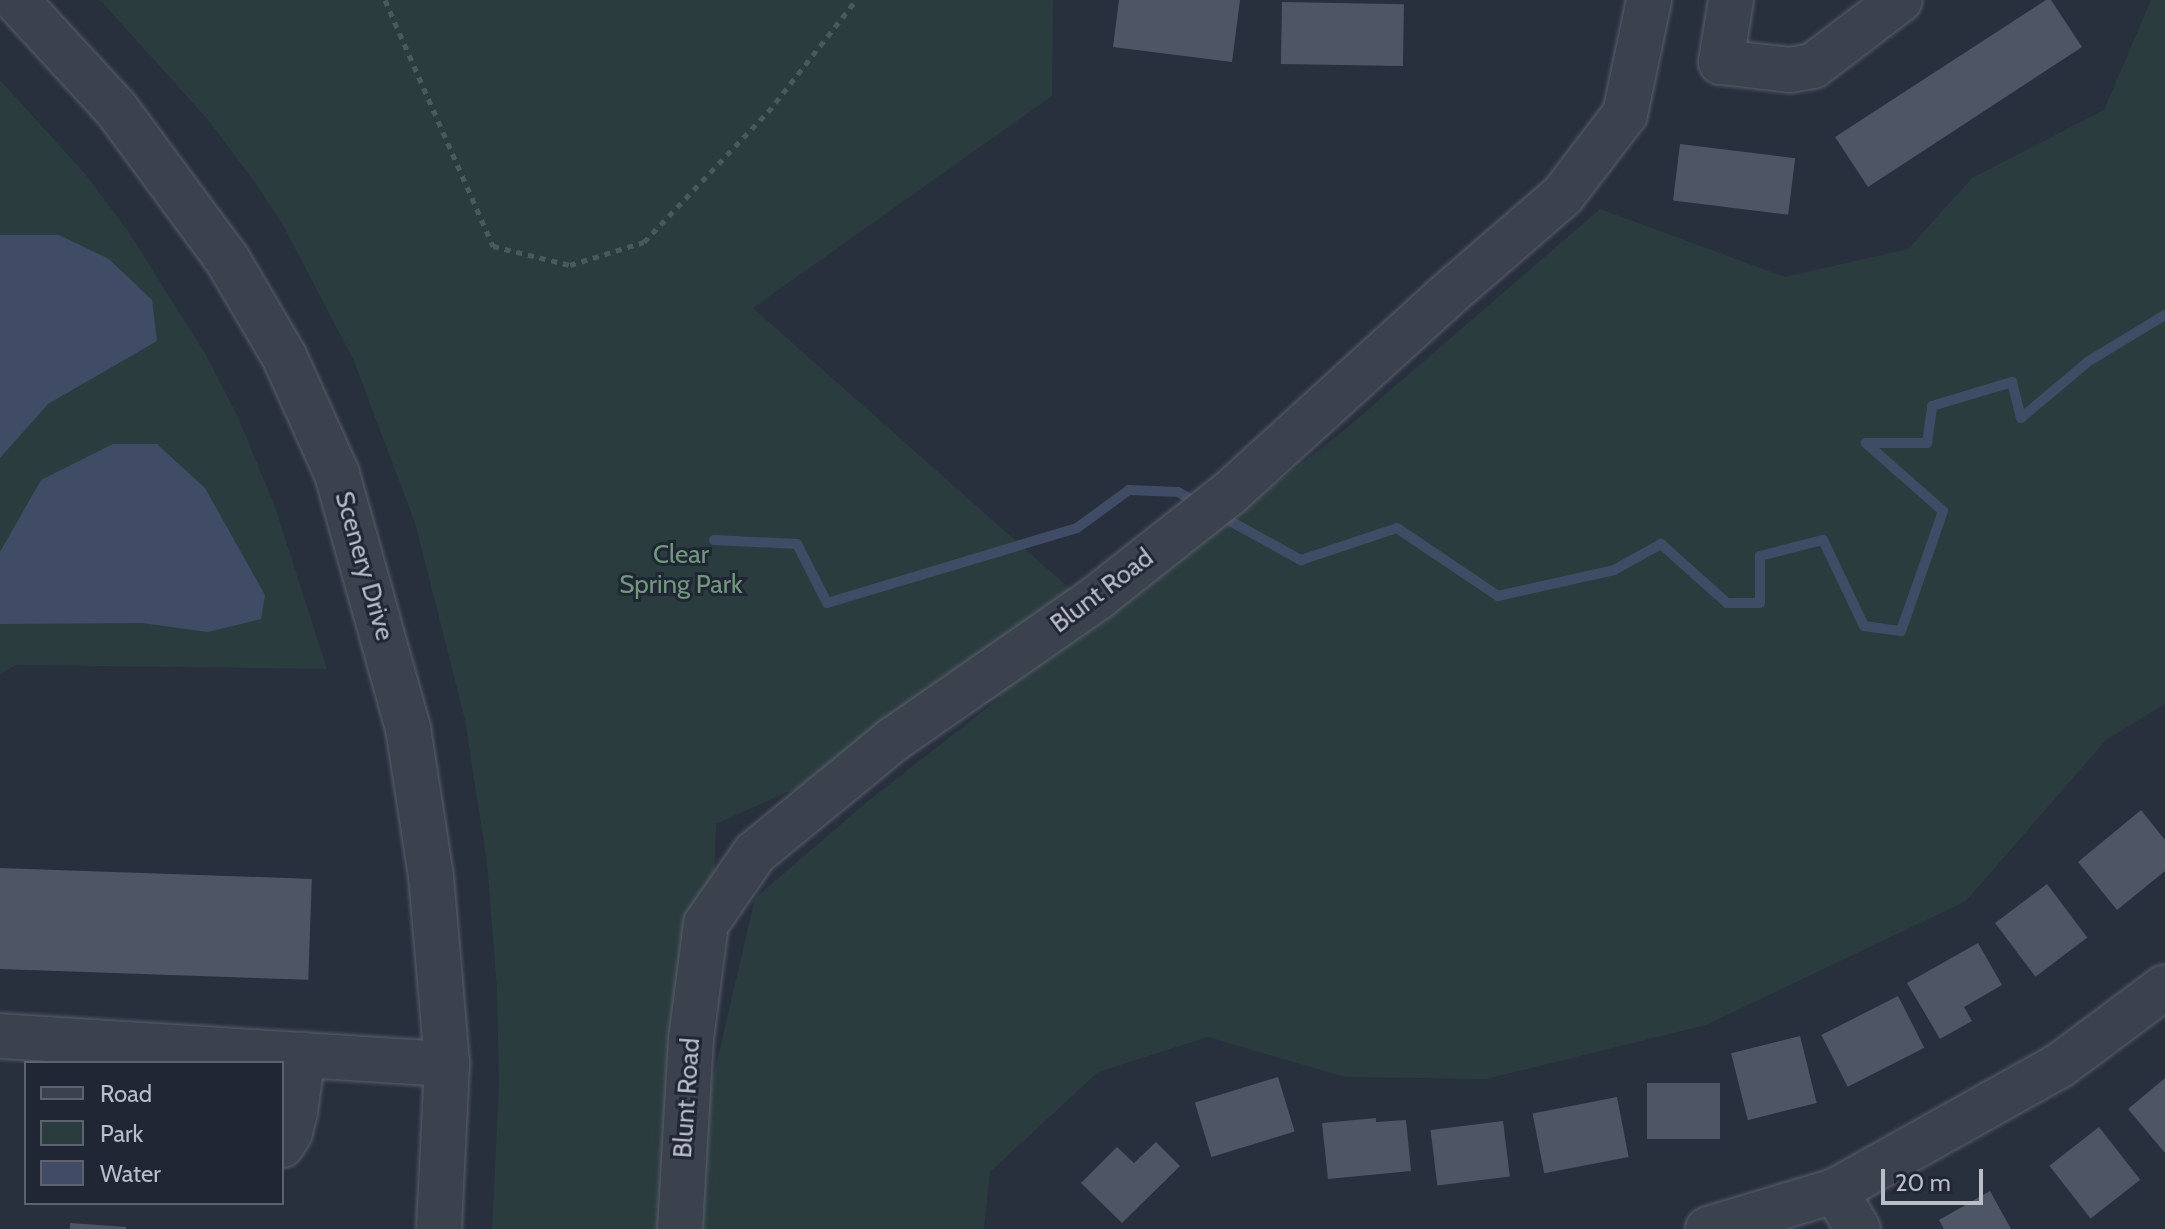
<!DOCTYPE html>
<style>
body{margin:0}
#map{position:relative;width:2165px;height:1229px;overflow:hidden;background:#282f3d;font-family:Cabin,sans-serif}
div>[style]{position:absolute}
.green>*{inset:0;background:#2b3c3f}
.water>*{inset:0;background:#404c65}
.stream>*{height:10px;margin:-5px;padding:0 5px;transform-origin:5px;border-radius:5px;background:#404c65}
.building>*{inset:0;background:#4e5666;transform-origin:0 0}
.path>*{height:5px;margin-top:-2.5px;transform-origin:0;background:repeating-linear-gradient(90deg,#4a595d 0 6px,transparent 0 12px)}
.roads{filter:drop-shadow(0 0 2px #595f6b) drop-shadow(0 0 2px #595f6b)}
.minor>*{height:44px;margin:-22px;padding:0 22px;transform-origin:22px;border-radius:22px;background:#3c414e}
span{translate:-50% -50%;white-space:nowrap;text-align:center;line-height:1.15;-webkit-text-stroke:6px #202633;paint-order:stroke}
.park-label{font-size:26px;color:#71977d}
.street-label{font-size:26px;color:#b8bdc8}
.legend{position:absolute;left:24px;top:1061px;width:260px;height:144px;box-sizing:border-box;background:#202633;border:2px solid #5d626f;margin:0;padding:10px 14px;list-style:none;font-size:24px;color:#b8bdc8}
.legend li{display:flex;align-items:center;gap:16px;height:40px}
.legend b{width:40px;border:2px solid #5d626f}
.scale{position:absolute;left:1881px;top:1169px;width:102px;height:36px;box-sizing:border-box;border:4px solid #b8bdc8;border-top:0;padding-left:10px;font-size:24px;line-height:28px;white-space:nowrap;color:#b8bdc8;-webkit-text-stroke:6px #202633;paint-order:stroke}
</style>
<div id="map">
<div class="green">
<i style="clip-path:polygon(evenodd,100px 0,1053px 0,1052px 96px,753px 308px,1103px 618px,1343px 431px,1600px 209px,1785px 277px,1908px 249px,1972px 178px,2104px 110px,2151px 0,2165px 0,2165px 704px,2106px 740px,1966px 901px,1706px 1025px,1486px 1079px,1345px 1077px,1208px 1037px,1098px 1072px,990px 1172px,984px 1229px,492px 1229px,499px 1085px,497px 990px,487px 863px,465px 720px,415px 523px,354px 361px,285px 229px,257px 185px,209px 121px,100px 0,1002px 696px,867px 802px,755px 898px,706px 1109px,716px 824px,1002px 696px)"></i>
<i style="clip-path:polygon(0 80px,86px 175px,128px 231px,206px 355px,238px 417px,275px 507px,327px 669px,16px 665px,0 674px)"></i>
</div>
<div class="water">
<i style="clip-path:polygon(0 235px,59px 235px,109px 259px,152px 300px,157px 341px,48px 404px,0 458px)"></i>
<i style="clip-path:polygon(113px 444px,157px 444px,205px 488px,265px 595px,261px 619px,208px 632px,142px 623px,0 624px,0 552px,41px 480px)"></i>
</div>
<div class="stream">
<i style="left:1219px;top:515px;width:94px;rotate:28.8deg"></i>
<i style="left:1301px;top:560px;width:101px;rotate:-18.4deg"></i>
<i style="left:1397px;top:528px;width:122px;rotate:34deg"></i>
<i style="left:1498px;top:596px;width:119px;rotate:-12.6deg"></i>
<i style="left:1614px;top:570px;width:54px;rotate:-29deg"></i>
<i style="left:1661px;top:544px;width:89px;rotate:41.8deg"></i>
<i style="left:1727px;top:603px;width:33px"></i>
<i style="left:1760px;top:603px;width:47px;rotate:-90deg"></i>
<i style="left:1760px;top:556px;width:65px;rotate:-14.3deg"></i>
<i style="left:1823px;top:540px;width:95px;rotate:64.5deg"></i>
<i style="left:1864px;top:626px;width:37px;rotate:8deg"></i>
<i style="left:1901px;top:631px;width:127px;rotate:-70.7deg"></i>
<i style="left:1943px;top:511px;width:103px;rotate:-138.6deg"></i>
<i style="left:1866px;top:443px;width:61px"></i>
<i style="left:1927px;top:443px;width:37px;rotate:-82deg"></i>
<i style="left:1932px;top:406px;width:84px;rotate:-16.7deg"></i>
<i style="left:2012px;top:382px;width:37px;rotate:76deg"></i>
<i style="left:2021px;top:418px;width:89px;rotate:-40deg"></i>
<i style="left:2089px;top:361px;width:89px;rotate:-31.2deg"></i>
<i style="left:714px;top:540px;width:83px;rotate:2.8deg"></i>
<i style="left:797px;top:544px;width:66px;rotate:63deg"></i>
<i style="left:827px;top:603px;width:261px;rotate:-16.7deg"></i>
<i style="left:1077px;top:528px;width:64px;rotate:-36.2deg"></i>
<i style="left:1129px;top:490px;width:49px;rotate:2.3deg"></i>
<i style="left:1178px;top:492px;width:23px;rotate:29deg"></i>
</div>
<div class="building">
<i style="clip-path:polygon(1119px 0,1240px 0,1232px 62px,1113px 47px)"></i>
<i style="clip-path:polygon(2046px 0,2051px 0,2082px 47px,1868px 187px,1835px 137px)"></i>
<i style="left:1282px;top:2px;width:122px;height:62px;rotate:1deg"></i>
<i style="left:1680px;top:144px;width:116px;height:57px;rotate:7deg"></i>
<i style="clip-path:polygon(2141px 810px,2165px 840px,2165px 871px,2117px 910px,2078px 862px)"></i>
<i style="left:0;top:868px;width:312px;height:101px;rotate:2deg"></i>
<i style="left:2047px;top:884px;width:67px;height:65px;rotate:53deg"></i>
<i style="clip-path:polygon(1978px 943px,2002px 985px,1964px 1007px,1972px 1021px,1940px 1039px,1907px 983px)"></i>
<i style="left:1898px;top:996px;width:58px;height:86px;rotate:63deg"></i>
<i style="left:1800px;top:1036px;width:69px;height:71px;rotate:76deg"></i>
<i style="left:1278px;top:1077px;width:57px;height:87px;rotate:73deg"></i>
<i style="clip-path:polygon(2165px 1078px,2165px 1153px,2128px 1109px)"></i>
<i style="left:1647px;top:1083px;width:73px;height:56px"></i>
<i style="left:1617px;top:1097px;width:61px;height:86px;rotate:79deg"></i>
<i style="clip-path:polygon(1376px 1118px,1376px 1122px,1406px 1120px,1411px 1171px,1328px 1179px,1322px 1123px)"></i>
<i style="left:1503px;top:1121px;width:56px;height:73px;rotate:83deg"></i>
<i style="left:2099px;top:1127px;width:67px;height:63px;rotate:52deg"></i>
<i style="clip-path:polygon(1156px 1142px,1180px 1166px,1122px 1223px,1081px 1183px,1117px 1147px,1134px 1163px)"></i>
<i style="clip-path:polygon(1990px 1191px,2011px 1229px,1944px 1229px,1939px 1220px)"></i>
<i style="clip-path:polygon(70px 1223px,126px 1227px,126px 1229px,70px 1229px)"></i>
</div>
<div class="path">
<i style="left:385px;top:0;width:269px;rotate:66.3deg"></i>
<i style="left:493px;top:246px;width:79px;rotate:13.9deg"></i>
<i style="left:570px;top:265px;width:77px;rotate:-17.3deg"></i>
<i style="left:644px;top:242px;width:180px;rotate:-46.4deg"></i>
<i style="left:768px;top:112px;width:142px;rotate:-51.8deg"></i>
</div>
<div class="roads">
<div class="minor">
<i style="left:16px;top:0;width:149px;rotate:47.4deg"></i>
<i style="left:117px;top:110px;width:185px;rotate:53.6deg"></i>
<i style="left:227px;top:259px;width:113px;rotate:59.6deg"></i>
<i style="left:284px;top:356px;width:129px;rotate:65.8deg"></i>
<i style="left:337px;top:474px;width:264px;rotate:74.4deg"></i>
<i style="left:408px;top:728px;width:150px;rotate:81.2deg"></i>
<i style="left:431px;top:876px;width:189px;rotate:85.1deg"></i>
<i style="left:447px;top:1064px;width:165px;rotate:92.8deg"></i>
<i style="left:1731px;top:0;width:63px;rotate:99.2deg"></i>
<i style="left:1721px;top:62px;width:69px;rotate:6.6deg"></i>
<i style="left:1790px;top:70px;width:23px;rotate:-10deg"></i>
<i style="left:1813px;top:66px;width:109px;rotate:-37.2deg"></i>
<i style="left:0;top:1036px;width:448px;rotate:3.6deg"></i>
<i style="left:282px;top:1145px;width:15px;rotate:-58deg"></i>
<i style="left:290px;top:1132px;width:21px;rotate:-76deg"></i>
<i style="left:295px;top:1112px;width:58px;rotate:-82deg"></i>
<i style="left:1835px;top:1191px;width:44px;rotate:58.8deg"></i>
<i style="left:680px;top:1229px;width:190px;rotate:-86.7deg"></i>
<i style="left:691px;top:1039px;width:116px;rotate:-82.6deg"></i>
<i style="left:706px;top:924px;width:86px;rotate:-55.4deg"></i>
<i style="left:755px;top:853px;width:180px;rotate:-39.4deg"></i>
<i style="left:894px;top:739px;width:249px;rotate:-34.8deg"></i>
<i style="left:1098px;top:597px;width:169px;rotate:-38.3deg"></i>
<i style="left:1231px;top:492px;width:288px;rotate:-42.3deg"></i>
<i style="left:1444px;top:298px;width:157px;rotate:-40.9deg"></i>
<i style="left:1563px;top:195px;width:102px;rotate:-52.6deg"></i>
<i style="left:1625px;top:114px;width:116px;rotate:-78.1deg"></i>
<i style="left:1708px;top:1229px;width:133px;rotate:-16.7deg"></i>
<i style="left:1835px;top:1191px;width:257px;rotate:-29.2deg"></i>
<i style="left:2059px;top:1066px;width:132px;rotate:-36.7deg"></i>
</div>
</div>
<div class="park-label">
<span style="left:681px;top:570px">Clear<br>Spring Park</span>
</div>
<div class="street-label">
<span style="left:364px;top:566px;rotate:74deg">Scenery Drive</span>
<span style="left:1102px;top:591px;rotate:-37deg">Blunt Road</span>
<span style="left:687px;top:1098px;rotate:-86deg">Blunt Road</span>
</div>
<ul class="legend">
<li><b style="height:10px;background:#3c414e"></b>Road</li>
<li><b style="height:22px;background:#2b3c3f"></b>Park</li>
<li><b style="height:22px;background:#404c65"></b>Water</li>
</ul>
<div class="scale">20 m</div>
</div>
